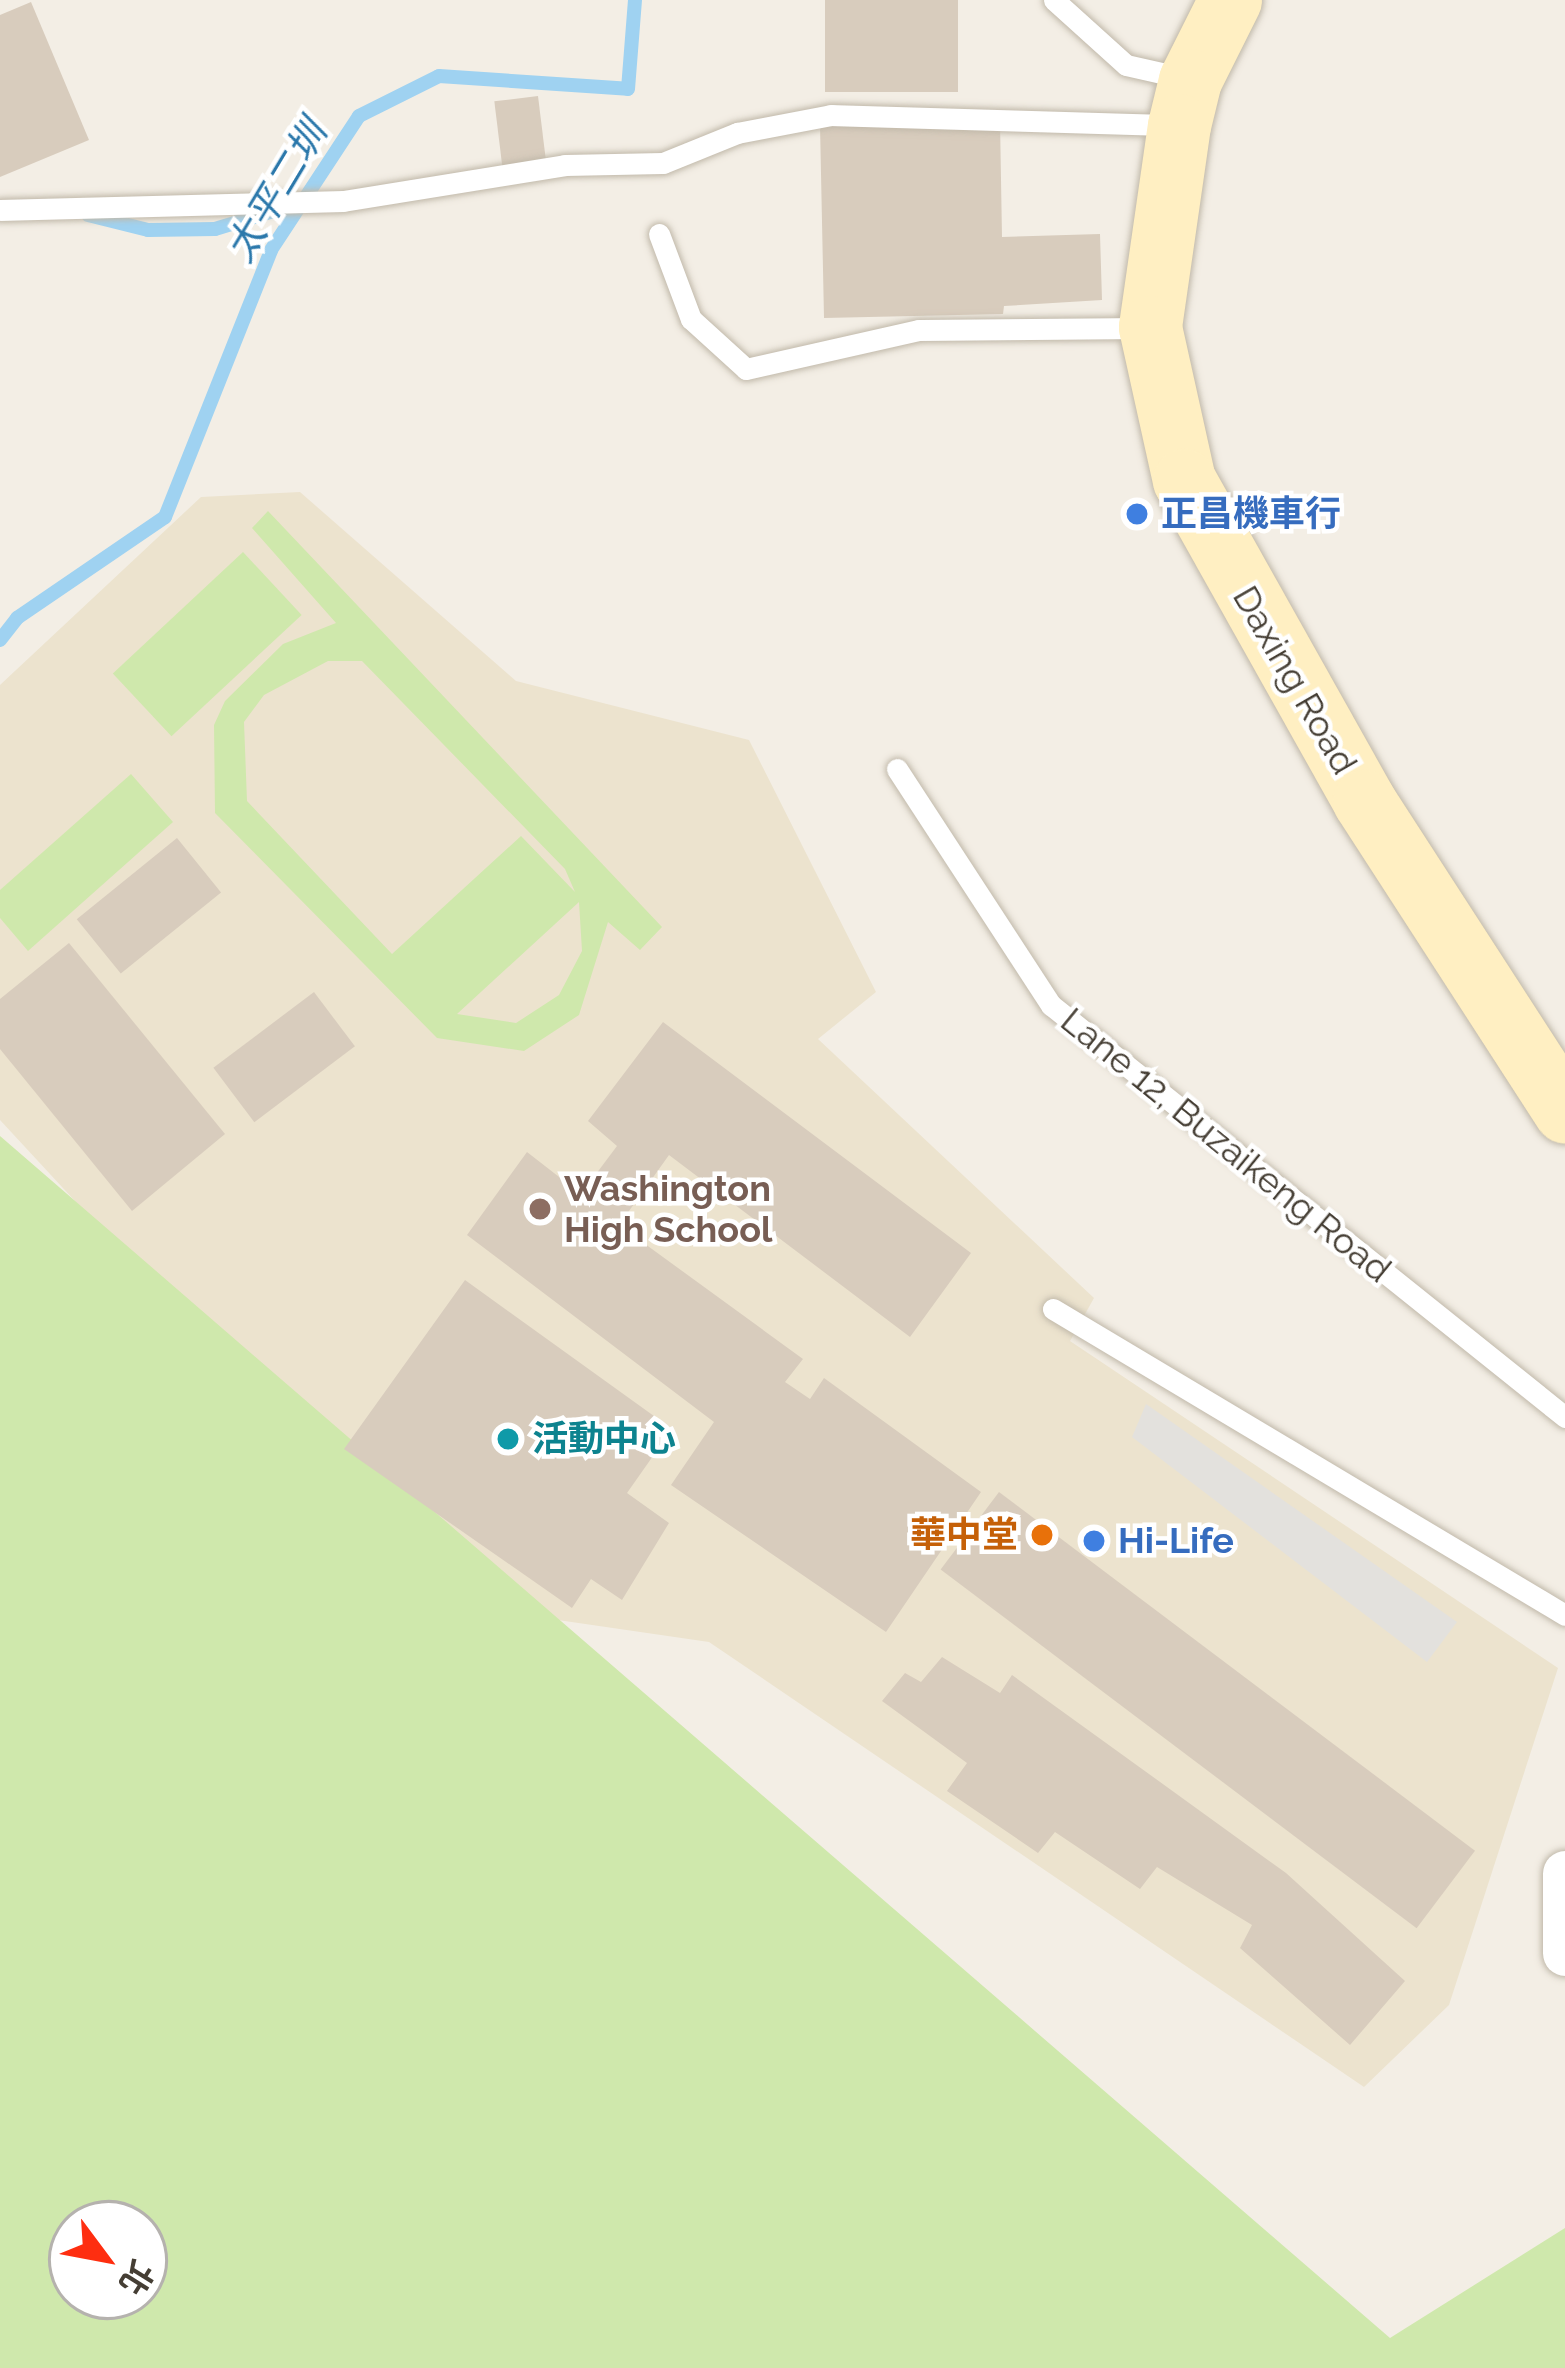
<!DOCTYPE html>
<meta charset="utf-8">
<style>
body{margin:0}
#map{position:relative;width:1565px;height:2368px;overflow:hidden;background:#f3eee5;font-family:Raleway,"Noto Sans TC",sans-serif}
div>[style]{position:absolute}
.education>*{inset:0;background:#ece3ce}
.green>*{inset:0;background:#cfe8ac;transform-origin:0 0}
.parking>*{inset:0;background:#e3e1dd}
.stream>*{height:14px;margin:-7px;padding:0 7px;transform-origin:7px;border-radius:7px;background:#9fd2f1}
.building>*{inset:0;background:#d8ccbd;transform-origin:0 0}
.roads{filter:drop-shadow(0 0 3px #c1b9aa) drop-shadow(0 0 3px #c1b9aa)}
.lane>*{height:21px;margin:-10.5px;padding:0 10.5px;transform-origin:10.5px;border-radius:10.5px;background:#fff}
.street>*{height:45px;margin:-22.5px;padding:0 22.5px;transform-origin:22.5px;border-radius:22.5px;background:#fff}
.secondary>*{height:63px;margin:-31.5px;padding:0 31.5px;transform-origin:31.5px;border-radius:31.5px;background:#ffefc2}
.dots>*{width:33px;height:33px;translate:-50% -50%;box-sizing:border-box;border:6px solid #fff;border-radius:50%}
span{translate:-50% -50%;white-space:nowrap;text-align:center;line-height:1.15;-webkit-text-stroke:9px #fff;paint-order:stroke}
.shop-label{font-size:36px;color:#366cbe;font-weight:700}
.left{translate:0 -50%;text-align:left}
.street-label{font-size:36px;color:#453e34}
.education-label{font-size:36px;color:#785e54;font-weight:700}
.culture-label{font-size:36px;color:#0d838f;font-weight:700}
.food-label{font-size:36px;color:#c56008;font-weight:700}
.right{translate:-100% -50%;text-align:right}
.water-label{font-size:39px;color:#2b78ab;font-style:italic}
.north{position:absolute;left:48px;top:2200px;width:120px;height:120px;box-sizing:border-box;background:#fff;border:3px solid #b5b2ae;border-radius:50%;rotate:122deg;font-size:33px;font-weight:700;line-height:48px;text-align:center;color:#453e34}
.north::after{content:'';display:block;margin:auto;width:42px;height:54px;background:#fe2e10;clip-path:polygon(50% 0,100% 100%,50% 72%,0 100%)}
</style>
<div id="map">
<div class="education">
<i style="clip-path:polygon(300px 492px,516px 681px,749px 740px,876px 992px,818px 1039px,1094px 1298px,1070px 1341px,1558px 1668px,1449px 2005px,1364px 2087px,709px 1642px,448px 1604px,0 1120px,0 685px,201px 497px)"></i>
</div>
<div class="green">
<i style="clip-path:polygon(evenodd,268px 511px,662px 927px,640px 950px,608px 922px,579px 1015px,524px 1051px,437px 1038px,215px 813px,214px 725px,225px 701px,283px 644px,336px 623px,252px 528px,268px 511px,328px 661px,362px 661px,565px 869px,575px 892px,521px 836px,392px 954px,247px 801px,244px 722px,264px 695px,328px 661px,268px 511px,579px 902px,582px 951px,559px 995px,516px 1023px,457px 1014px,579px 902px)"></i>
<i style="left:243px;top:552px;width:86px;height:178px;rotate:47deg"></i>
<i style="clip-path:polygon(131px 774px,173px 822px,28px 951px,0 918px,0 890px)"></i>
<i style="clip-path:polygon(evenodd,0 1136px,1390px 2338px,1565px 2228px,1565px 2368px,0 2368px,0 1136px,72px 2224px,144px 2224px,144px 2296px,72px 2296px,72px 2224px)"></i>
</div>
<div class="parking">
<i style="clip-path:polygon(1146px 1404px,1457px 1622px,1427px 1662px,1132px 1437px)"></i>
</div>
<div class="stream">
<i style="left:88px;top:215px;width:62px;rotate:14deg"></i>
<i style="left:148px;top:230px;width:67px;rotate:-0.9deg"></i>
<i style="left:215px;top:229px;width:71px;rotate:-17.2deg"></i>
<i style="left:0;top:640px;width:28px;rotate:-52deg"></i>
<i style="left:17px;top:618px;width:179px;rotate:-34.3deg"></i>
<i style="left:165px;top:517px;width:287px;rotate:-68.3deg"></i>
<i style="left:271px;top:250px;width:160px;rotate:-56.7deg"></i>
<i style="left:359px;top:116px;width:89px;rotate:-26.6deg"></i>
<i style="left:439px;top:76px;width:189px;rotate:3.9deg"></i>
<i style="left:628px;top:89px;width:89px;rotate:-85.5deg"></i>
</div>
<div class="building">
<i style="left:825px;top:0;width:133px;height:92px"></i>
<i style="clip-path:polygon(31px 2px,89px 140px,0 177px,0 15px)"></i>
<i style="left:538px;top:96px;width:65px;height:44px;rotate:83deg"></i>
<i style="clip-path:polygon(1000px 121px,1002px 237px,1100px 234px,1102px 300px,1004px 306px,1003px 314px,824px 318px,820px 125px)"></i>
<i style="left:177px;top:838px;width:70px;height:129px;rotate:51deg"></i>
<i style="clip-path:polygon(69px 943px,225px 1134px,132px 1211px,0 1049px,0 999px)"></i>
<i style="left:314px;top:992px;width:68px;height:126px;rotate:53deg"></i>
<i style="clip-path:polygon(663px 1022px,971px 1253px,910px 1337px,669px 1155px,619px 1225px,803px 1359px,785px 1382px,810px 1399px,824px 1378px,981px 1492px,886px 1632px,671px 1485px,714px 1422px,467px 1235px,527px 1152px,581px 1194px,617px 1146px,588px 1121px)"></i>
<i style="clip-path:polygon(465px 1280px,672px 1429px,627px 1493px,669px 1523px,622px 1600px,591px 1579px,572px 1608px,344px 1449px)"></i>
<i style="left:999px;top:1492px;width:596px;height:97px;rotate:37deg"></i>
<i style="clip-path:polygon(942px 1657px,1000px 1693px,1012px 1675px,1286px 1873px,1405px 1981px,1350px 2045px,1240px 1948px,1252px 1925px,1157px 1867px,1140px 1889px,1055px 1832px,1038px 1853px,947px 1791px,967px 1763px,882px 1701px,905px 1673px,921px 1682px)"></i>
</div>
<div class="roads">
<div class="lane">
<i style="left:1054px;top:0;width:97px;rotate:42.1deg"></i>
<i style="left:1126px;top:65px;width:58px;rotate:12.8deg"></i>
<i style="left:0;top:210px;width:343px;rotate:-1.5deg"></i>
<i style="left:343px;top:201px;width:225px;rotate:-9.2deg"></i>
<i style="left:565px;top:165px;width:98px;rotate:-1.2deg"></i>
<i style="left:663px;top:163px;width:80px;rotate:-22.1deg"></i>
<i style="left:737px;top:133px;width:96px;rotate:-10.8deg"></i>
<i style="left:831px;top:115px;width:341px;rotate:1.7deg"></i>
<i style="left:659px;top:234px;width:91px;rotate:69.4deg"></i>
<i style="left:691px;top:319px;width:74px;rotate:42.3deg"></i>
<i style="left:746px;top:369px;width:177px;rotate:-12.7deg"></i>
<i style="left:919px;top:330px;width:224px;rotate:-0.5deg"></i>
<i style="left:897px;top:769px;width:282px;rotate:56.9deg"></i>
<i style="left:1051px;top:1005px;width:659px;rotate:38.71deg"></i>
<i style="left:1053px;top:1309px;width:596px;rotate:30.86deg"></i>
</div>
<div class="street">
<i style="left:1565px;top:1873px;width:80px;rotate:90deg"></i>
</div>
<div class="secondary">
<i style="left:1230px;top:0;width:89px;rotate:116.6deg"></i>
<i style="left:1190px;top:80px;width:46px;rotate:103.7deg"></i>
<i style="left:1179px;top:125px;width:204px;rotate:98.2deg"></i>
<i style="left:1150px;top:327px;width:157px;rotate:77.5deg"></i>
<i style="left:1184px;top:480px;width:368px;rotate:60.7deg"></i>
<i style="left:1364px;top:801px;width:370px;rotate:57.1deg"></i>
</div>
</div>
<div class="dots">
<i style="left:1137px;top:514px;background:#3f7fe0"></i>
<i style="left:540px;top:1209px;background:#8d6e63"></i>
<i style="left:508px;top:1439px;background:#0f9aa8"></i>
<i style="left:1042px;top:1535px;background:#e8710a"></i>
<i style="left:1094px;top:1541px;background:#3f7fe0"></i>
</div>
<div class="shop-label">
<span class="left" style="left:1161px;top:514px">正昌機車行</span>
<span class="left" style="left:1118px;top:1541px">Hi-Life</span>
</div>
<div class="street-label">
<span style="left:1295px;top:680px;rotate:60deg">Daxing Road</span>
<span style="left:1226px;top:1145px;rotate:39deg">Lane 12, Buzaikeng Road</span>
</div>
<div class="education-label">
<span class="left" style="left:564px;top:1209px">Washington<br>High School</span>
</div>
<div class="culture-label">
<span class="left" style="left:532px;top:1439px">活動中心</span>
</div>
<div class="food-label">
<span class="right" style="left:1018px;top:1535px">華中堂</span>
</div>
<div class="water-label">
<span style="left:276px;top:191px;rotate:-59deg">太平二圳</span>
</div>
<div class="north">北</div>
</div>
